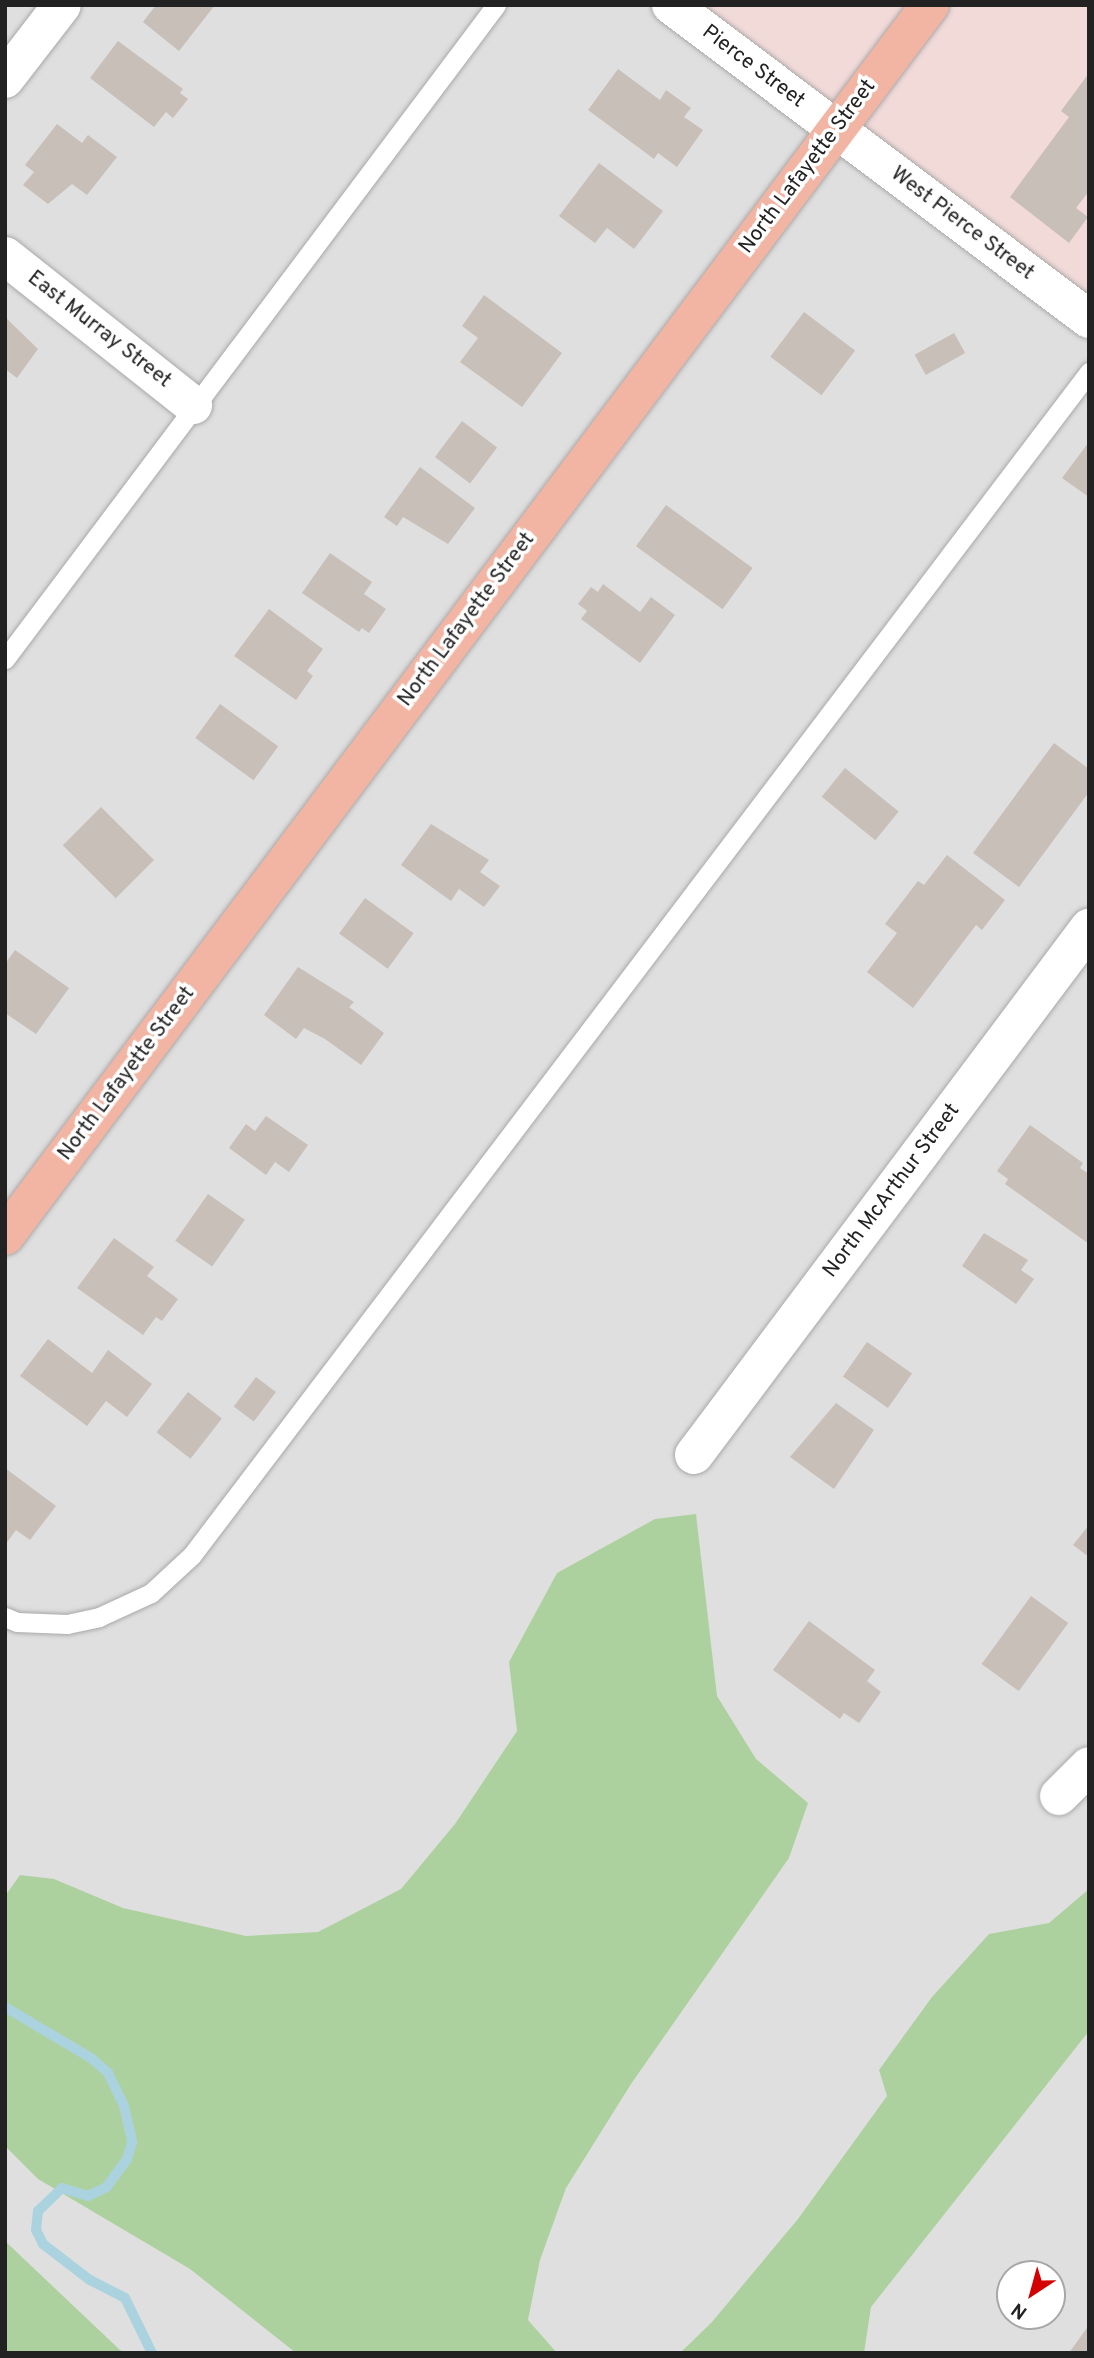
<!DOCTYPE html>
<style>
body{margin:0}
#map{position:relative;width:1094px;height:2358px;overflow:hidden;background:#f2efe9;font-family:Overpass,sans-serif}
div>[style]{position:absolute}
.residential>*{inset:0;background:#e0dfdf}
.commercial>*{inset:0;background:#f2dad9}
.forest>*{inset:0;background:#add19e}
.stream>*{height:10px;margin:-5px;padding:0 5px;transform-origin:5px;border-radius:5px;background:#aad3df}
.building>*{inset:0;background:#c7bfb8;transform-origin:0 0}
.roads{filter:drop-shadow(0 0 2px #a9a9a9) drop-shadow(0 0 2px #a9a9a9)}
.service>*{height:19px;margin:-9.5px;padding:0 9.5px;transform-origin:9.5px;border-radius:9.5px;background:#fff}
.minor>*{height:38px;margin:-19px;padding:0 19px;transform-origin:19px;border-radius:19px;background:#fff}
.trunk>*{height:38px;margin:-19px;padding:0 19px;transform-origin:19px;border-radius:19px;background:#f2b4a3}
span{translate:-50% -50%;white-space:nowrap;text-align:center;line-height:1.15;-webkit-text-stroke:7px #fff;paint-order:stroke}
.street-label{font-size:21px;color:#222}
.frame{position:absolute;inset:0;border:7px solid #222;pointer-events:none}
.north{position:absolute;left:996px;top:2260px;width:70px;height:70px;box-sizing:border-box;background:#fff;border:2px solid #a7a7a7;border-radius:50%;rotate:216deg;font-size:19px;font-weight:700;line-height:28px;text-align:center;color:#222}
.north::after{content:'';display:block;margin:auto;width:24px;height:32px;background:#d40000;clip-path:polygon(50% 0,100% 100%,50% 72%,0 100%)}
</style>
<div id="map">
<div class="residential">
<i style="clip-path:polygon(evenodd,5px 5px,671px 5px,1089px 319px,1089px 2353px,5px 2353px,5px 5px,1010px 2274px,1052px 2274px,1052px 2316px,1010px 2316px,1010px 2274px)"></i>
</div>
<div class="commercial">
<i style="clip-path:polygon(671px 5px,1089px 5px,1089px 319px)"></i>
</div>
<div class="forest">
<i style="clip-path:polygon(696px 1514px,717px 1696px,756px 1759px,808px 1803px,789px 1858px,631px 2084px,566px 2188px,540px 2260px,528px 2320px,557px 2353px,296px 2353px,190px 2269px,38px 2179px,5px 2146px,5px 1896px,20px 1875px,54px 1879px,123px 1908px,246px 1936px,318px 1932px,401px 1889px,455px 1824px,517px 1731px,509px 1662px,557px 1573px,655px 1519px)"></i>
<i style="clip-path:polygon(1089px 1889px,1089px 2031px,871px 2307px,864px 2353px,680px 2353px,712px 2322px,798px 2219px,887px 2096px,879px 2070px,932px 1997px,989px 1934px,1049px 1923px)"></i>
<i style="clip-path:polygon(5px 2241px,120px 2350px,126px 2353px,5px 2353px)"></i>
</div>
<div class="stream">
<i style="left:5px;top:2007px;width:100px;rotate:30.7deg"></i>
<i style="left:91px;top:2058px;width:23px;rotate:41deg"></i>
<i style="left:108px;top:2073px;width:37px;rotate:64deg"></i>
<i style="left:124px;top:2106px;width:37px;rotate:77deg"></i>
<i style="left:132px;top:2142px;width:18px;rotate:106deg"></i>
<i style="left:127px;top:2159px;width:34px;rotate:126deg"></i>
<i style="left:107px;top:2187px;width:21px;rotate:155deg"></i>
<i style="left:88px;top:2196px;width:27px;rotate:-163deg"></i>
<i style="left:62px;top:2188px;width:33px;rotate:136deg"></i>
<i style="left:38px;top:2211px;width:19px;rotate:96deg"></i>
<i style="left:36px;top:2230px;width:16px;rotate:63deg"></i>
<i style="left:43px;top:2244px;width:59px;rotate:37.5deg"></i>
<i style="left:90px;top:2280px;width:39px;rotate:27deg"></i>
<i style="left:125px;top:2298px;width:61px;rotate:63.9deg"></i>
</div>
<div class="building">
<i style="clip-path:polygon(156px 5px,215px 5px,179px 51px,143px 22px)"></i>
<i style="clip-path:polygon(118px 41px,183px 89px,180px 93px,188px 99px,173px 118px,166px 112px,154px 127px,90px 78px)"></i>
<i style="clip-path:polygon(618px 69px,660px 100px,666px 90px,691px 108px,684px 117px,703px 130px,677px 167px,658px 153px,654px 159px,588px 110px)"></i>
<i style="clip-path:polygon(1089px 73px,1089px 191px,1076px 208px,1088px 217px,1069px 243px,1010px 197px,1069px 117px,1061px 111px)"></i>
<i style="clip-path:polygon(57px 124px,82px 143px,88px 135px,117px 157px,87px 195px,72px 184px,48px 204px,23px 185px,34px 172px,25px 165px)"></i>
<i style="clip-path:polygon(599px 163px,663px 211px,634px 249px,607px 228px,595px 243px,559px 216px)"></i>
<i style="clip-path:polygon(484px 295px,562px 353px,522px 407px,460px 362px,478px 338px,462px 326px)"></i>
<i style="left:804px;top:312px;width:64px;height:56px;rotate:37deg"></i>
<i style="clip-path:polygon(5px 317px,38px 349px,17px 378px,5px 369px)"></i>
<i style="left:954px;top:333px;width:23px;height:45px;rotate:61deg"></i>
<i style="left:462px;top:421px;width:44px;height:45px;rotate:37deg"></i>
<i style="clip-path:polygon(1089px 442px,1089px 497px,1062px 478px)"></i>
<i style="clip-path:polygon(420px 467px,475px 508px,448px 544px,403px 517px,397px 526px,384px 517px)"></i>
<i style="left:666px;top:505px;width:107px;height:51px;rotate:36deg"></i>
<i style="clip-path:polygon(330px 553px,372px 582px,364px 594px,386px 609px,369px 633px,362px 628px,359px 632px,302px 593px)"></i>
<i style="clip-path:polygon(603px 584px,640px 612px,651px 597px,675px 615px,640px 663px,581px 619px,587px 611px,578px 604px,591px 587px,598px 592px)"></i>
<i style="clip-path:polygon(269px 609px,323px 649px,307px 671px,313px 676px,296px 700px,234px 656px)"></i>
<i style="left:220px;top:704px;width:72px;height:42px;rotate:36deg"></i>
<i style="clip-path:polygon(1054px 743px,1089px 769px,1089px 792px,1019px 887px,973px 853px)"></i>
<i style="left:845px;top:768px;width:69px;height:37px;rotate:39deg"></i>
<i style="left:101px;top:807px;width:75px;height:54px;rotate:45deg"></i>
<i style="clip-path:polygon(431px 824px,489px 860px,480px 872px,500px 886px,484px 907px,459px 889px,451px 901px,401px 865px)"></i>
<i style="clip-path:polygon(947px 855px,1005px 900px,982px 930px,976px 925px,913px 1008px,867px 972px,897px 933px,885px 924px,918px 881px,924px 885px)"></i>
<i style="left:365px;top:898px;width:60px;height:44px;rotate:36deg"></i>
<i style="clip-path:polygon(15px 950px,69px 988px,36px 1034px,5px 1013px,5px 964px)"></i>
<i style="clip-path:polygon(298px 967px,354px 1002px,349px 1007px,384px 1033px,361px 1065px,325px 1039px,304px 1028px,296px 1039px,264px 1015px)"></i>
<i style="clip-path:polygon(266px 1116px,308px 1145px,289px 1172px,275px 1162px,266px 1175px,229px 1148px,246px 1124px,255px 1131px)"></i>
<i style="clip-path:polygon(1030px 1125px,1083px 1163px,1080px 1168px,1089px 1174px,1089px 1244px,1005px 1184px,1008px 1179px,997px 1171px)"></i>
<i style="left:208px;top:1194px;width:45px;height:57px;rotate:35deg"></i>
<i style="clip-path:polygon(984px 1233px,1028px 1260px,1021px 1270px,1034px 1279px,1016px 1304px,962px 1266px)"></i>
<i style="clip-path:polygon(114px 1238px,154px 1267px,147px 1276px,178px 1299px,162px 1321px,156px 1317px,143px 1335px,77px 1288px)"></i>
<i style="clip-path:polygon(48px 1339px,92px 1373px,108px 1350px,152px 1384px,127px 1417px,106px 1401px,87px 1426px,20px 1376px)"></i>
<i style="left:867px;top:1342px;width:55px;height:42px;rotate:35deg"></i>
<i style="left:256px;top:1377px;width:25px;height:37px;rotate:37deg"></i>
<i style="left:188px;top:1392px;width:43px;height:51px;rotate:38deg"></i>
<i style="clip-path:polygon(836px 1403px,874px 1430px,834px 1489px,790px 1457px)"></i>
<i style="clip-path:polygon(5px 1468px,56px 1506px,30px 1540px,16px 1530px,5px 1545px)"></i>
<i style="clip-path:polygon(1089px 1525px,1089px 1557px,1073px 1545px)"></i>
<i style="left:1031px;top:1596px;width:46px;height:84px;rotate:36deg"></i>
<i style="clip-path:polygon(809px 1621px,875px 1670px,867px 1681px,881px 1692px,859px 1723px,844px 1713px,840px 1719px,773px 1670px)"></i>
<i style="clip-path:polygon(1089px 2325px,1089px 2353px,1069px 2353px)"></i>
</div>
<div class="roads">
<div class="service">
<i style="left:5px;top:659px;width:818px;rotate:-53.1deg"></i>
<i style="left:5px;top:1617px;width:13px;rotate:23deg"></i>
<i style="left:17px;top:1622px;width:50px;rotate:2.3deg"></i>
<i style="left:67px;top:1624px;width:33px;rotate:-12deg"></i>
<i style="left:99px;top:1617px;width:57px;rotate:-24.8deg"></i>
<i style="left:151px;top:1593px;width:56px;rotate:-42.8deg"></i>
<i style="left:192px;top:1555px;width:1485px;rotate:-52.83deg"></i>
</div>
<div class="minor">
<i style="left:671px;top:5px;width:523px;rotate:36.91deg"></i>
<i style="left:5px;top:79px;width:93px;rotate:-52.4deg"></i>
<i style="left:5px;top:256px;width:240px;rotate:38.4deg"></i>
<i style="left:694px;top:1455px;width:659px;rotate:-53.15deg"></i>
<i style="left:1059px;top:1796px;width:42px;rotate:-45deg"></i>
</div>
<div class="trunk">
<i style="left:5px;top:1236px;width:1540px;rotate:-53.08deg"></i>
</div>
</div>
<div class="street-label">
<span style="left:753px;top:67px;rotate:37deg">Pierce Street</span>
<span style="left:808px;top:167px;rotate:-53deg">North Lafayette Street</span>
<span style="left:962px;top:224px;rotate:37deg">West Pierce Street</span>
<span style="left:99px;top:330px;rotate:38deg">East Murray Street</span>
<span style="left:467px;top:620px;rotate:-53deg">North Lafayette Street</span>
<span style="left:127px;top:1074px;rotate:-53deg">North Lafayette Street</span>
<span style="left:892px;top:1191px;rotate:-53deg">North McArthur Street</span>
</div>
<div class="frame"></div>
<div class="north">N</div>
</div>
